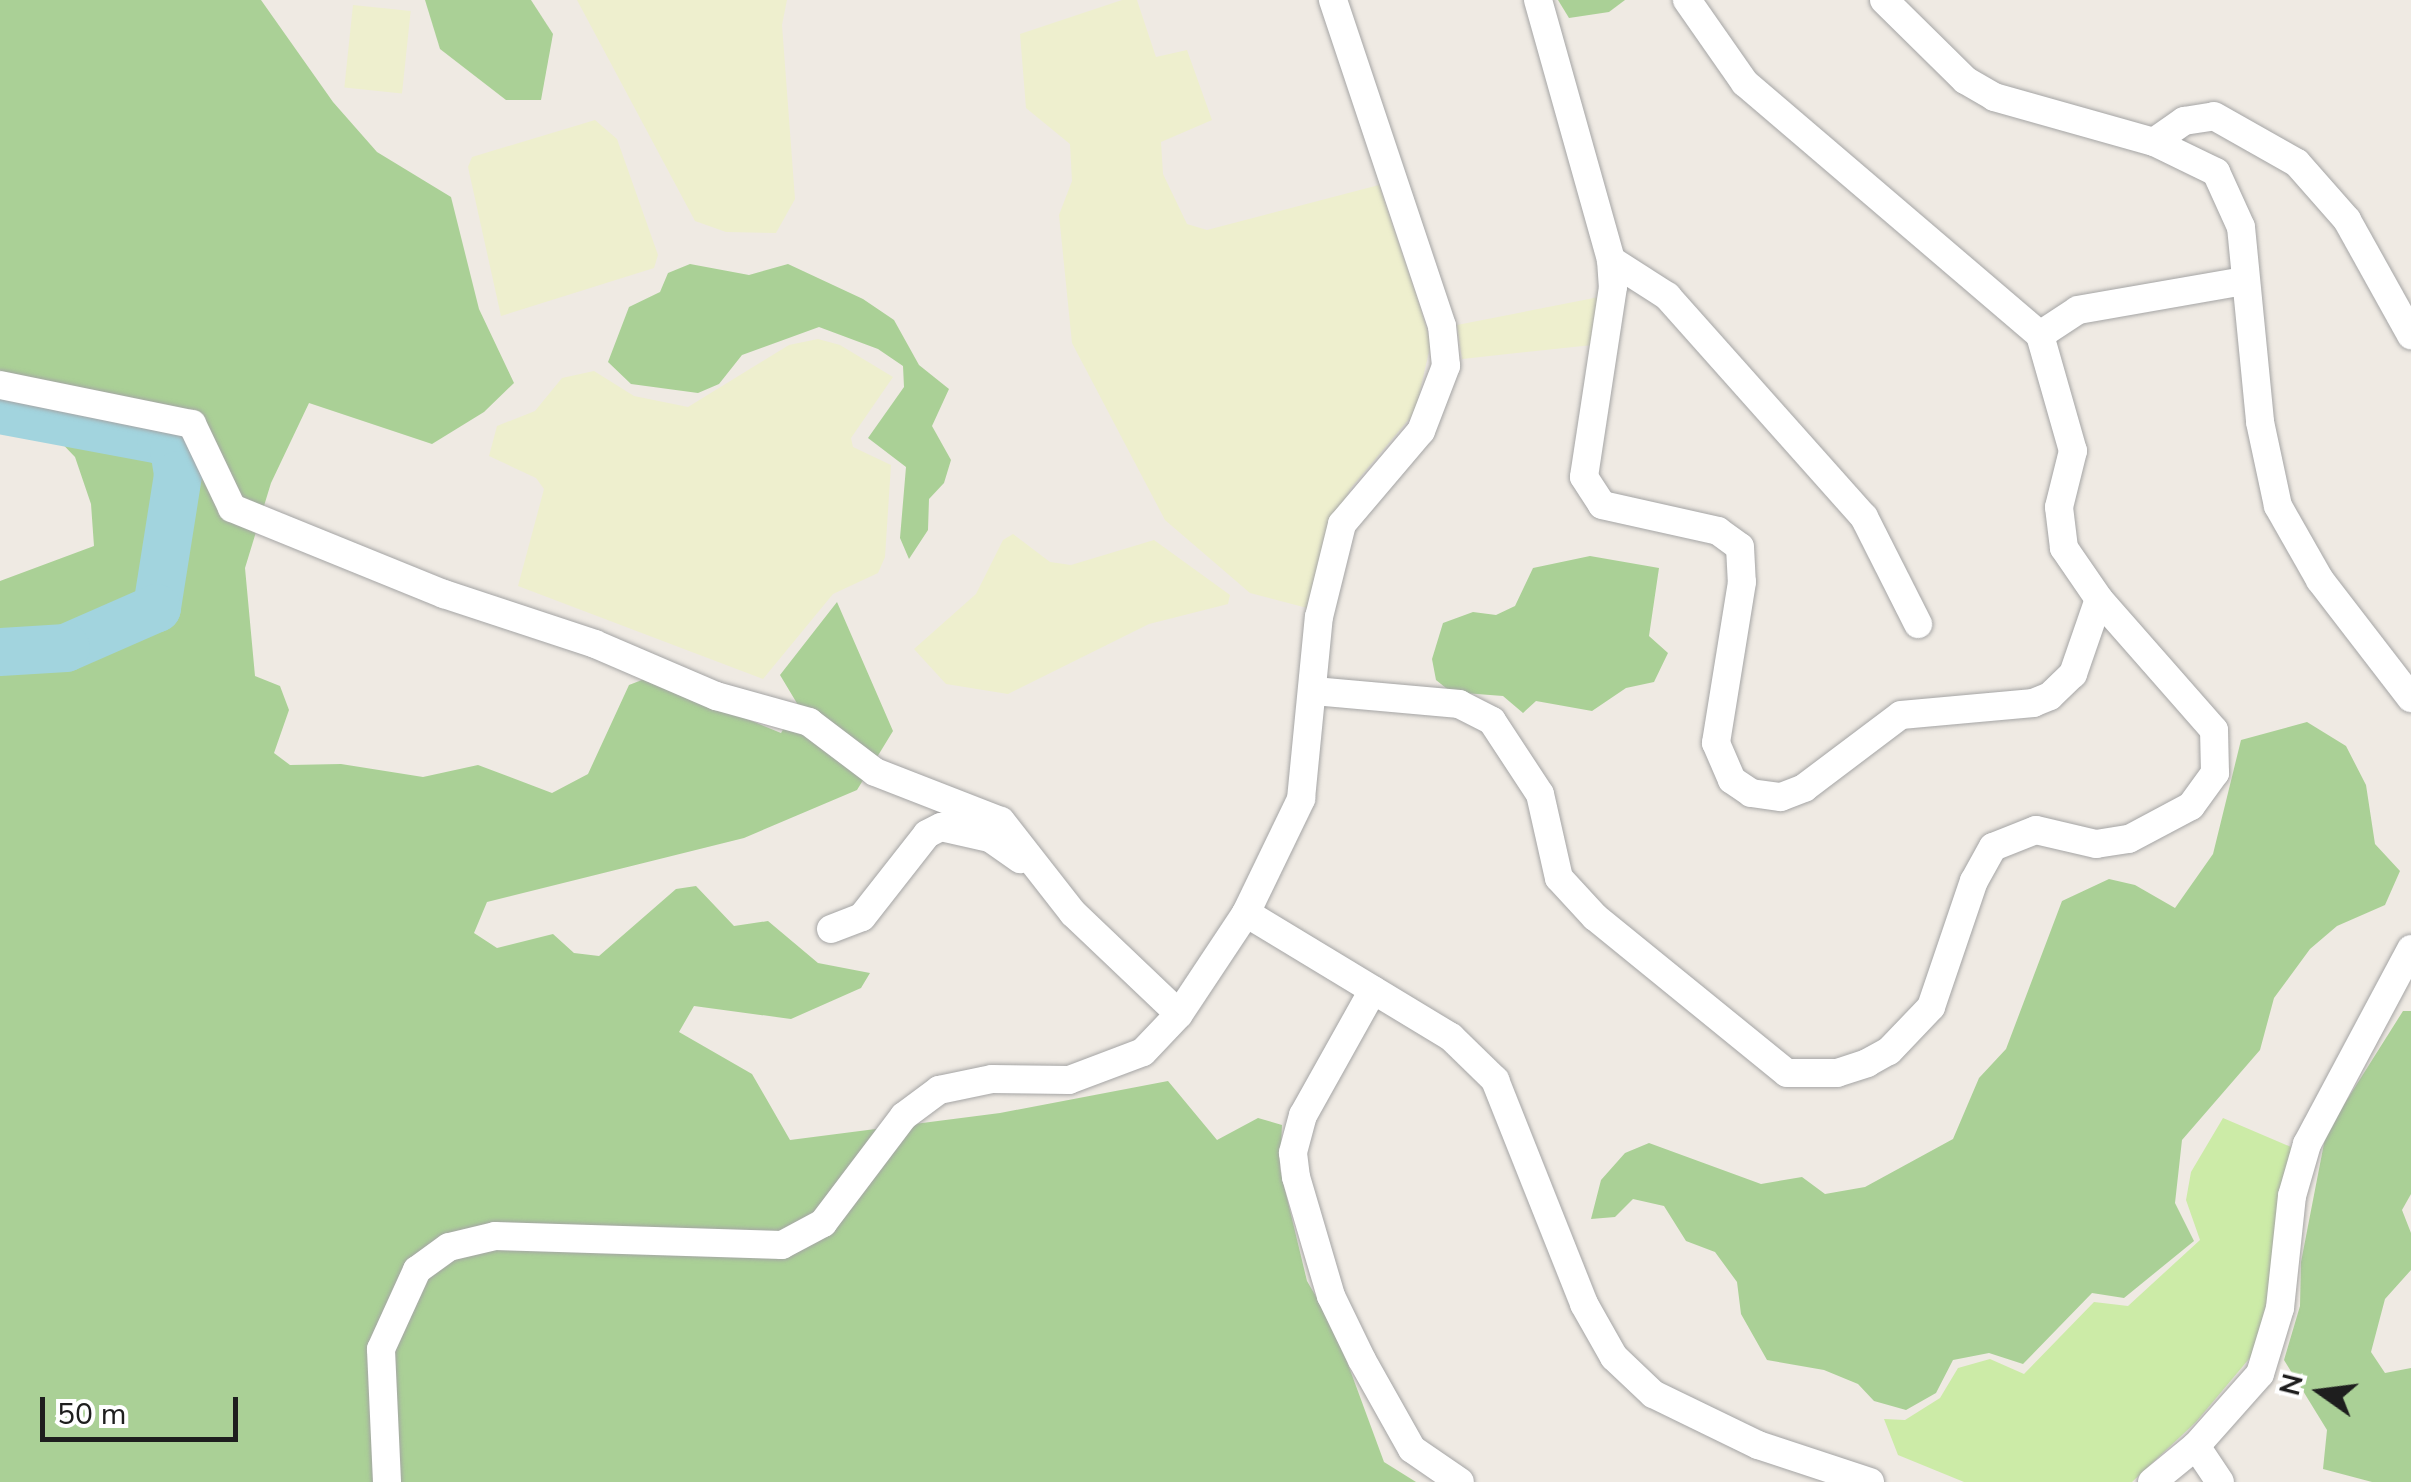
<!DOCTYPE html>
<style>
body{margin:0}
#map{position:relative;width:2411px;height:1482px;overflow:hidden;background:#efeae3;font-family:"Nunito Sans",sans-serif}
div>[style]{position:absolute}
.farmland>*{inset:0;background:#eeefce;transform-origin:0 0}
.grass>*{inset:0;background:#cceba7}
.forest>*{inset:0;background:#aad096}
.river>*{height:48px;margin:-24px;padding:0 24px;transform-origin:24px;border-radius:24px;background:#a2d4de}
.roads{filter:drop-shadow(0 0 2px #a5a5a5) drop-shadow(0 0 2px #a5a5a5)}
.minor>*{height:28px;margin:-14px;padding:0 14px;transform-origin:14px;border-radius:14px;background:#fff}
span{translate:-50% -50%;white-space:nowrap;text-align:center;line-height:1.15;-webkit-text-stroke:10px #fff;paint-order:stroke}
.north{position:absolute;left:2271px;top:1342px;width:100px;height:100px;-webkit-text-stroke:8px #fff;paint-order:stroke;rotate:284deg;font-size:28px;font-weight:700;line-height:40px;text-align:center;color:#1e1e1e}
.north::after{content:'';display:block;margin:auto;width:35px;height:45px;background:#1e1e1e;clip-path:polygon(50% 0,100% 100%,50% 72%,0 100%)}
.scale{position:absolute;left:40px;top:1397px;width:198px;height:45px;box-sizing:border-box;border:5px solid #1e1e1e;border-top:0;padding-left:12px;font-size:30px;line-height:35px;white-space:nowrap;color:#1e1e1e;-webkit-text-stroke:8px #fff;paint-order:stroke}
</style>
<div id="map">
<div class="farmland">
<i style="clip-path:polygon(577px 0,787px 0,782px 25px,795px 199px,776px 233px,726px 232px,695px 221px)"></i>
<i style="clip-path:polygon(1122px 0,1137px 0,1156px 57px,1187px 50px,1212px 120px,1161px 142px,1163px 174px,1187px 224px,1207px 230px,1379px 185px,1417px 297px,1431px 343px,1415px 412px,1351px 488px,1328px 529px,1311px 609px,1250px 593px,1165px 520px,1072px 343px,1059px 215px,1072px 181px,1070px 144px,1026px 108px,1020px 34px)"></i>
<i style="left:353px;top:5px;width:58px;height:83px;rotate:6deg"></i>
<i style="clip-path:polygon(595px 120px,617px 139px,658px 255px,654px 268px,501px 316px,468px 167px,472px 157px)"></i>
<i style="clip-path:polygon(1599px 297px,1592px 345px,1462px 359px,1457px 325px)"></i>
<i style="clip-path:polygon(818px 339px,840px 345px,893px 377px,851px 438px,853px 447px,891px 465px,885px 557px,878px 573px,833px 594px,763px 679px,518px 586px,544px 489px,536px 478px,489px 456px,497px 426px,535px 411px,562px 378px,594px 371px,634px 396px,688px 407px,789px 345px)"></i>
<i style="clip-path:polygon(1013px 534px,1050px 562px,1071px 565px,1154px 540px,1230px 595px,1228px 604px,1149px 624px,1008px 694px,946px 684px,914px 649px,976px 594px,1003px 540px)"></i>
</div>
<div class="grass">
<i style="clip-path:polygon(2223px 1118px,2291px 1147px,2259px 1347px,2196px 1422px,2132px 1482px,1964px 1482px,1898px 1455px,1884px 1419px,1905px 1420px,1940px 1398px,1958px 1368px,1990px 1359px,2024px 1374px,2094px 1302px,2128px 1306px,2200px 1240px,2186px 1200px,2191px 1172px)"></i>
</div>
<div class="forest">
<i style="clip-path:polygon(0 0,261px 0,333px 102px,377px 152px,451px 197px,479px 309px,514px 383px,484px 412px,432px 444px,309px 403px,271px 483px,245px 568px,255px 676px,280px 686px,289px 710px,274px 753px,290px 765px,341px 764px,423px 777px,478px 765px,552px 793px,588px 774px,629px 685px,647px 678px,781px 733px,798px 705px,780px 675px,837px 602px,893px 731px,857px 790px,744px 838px,487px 902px,474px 933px,497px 948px,553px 934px,574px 953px,599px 956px,676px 889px,696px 886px,734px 926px,768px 921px,818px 963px,870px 973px,861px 988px,791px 1019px,694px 1006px,679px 1032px,752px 1074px,790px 1140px,1000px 1113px,1168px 1081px,1217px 1140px,1258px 1118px,1282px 1125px,1280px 1169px,1307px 1281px,1335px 1329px,1384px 1462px,1416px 1482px,0 1482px,0 581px,94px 546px,91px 504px,75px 457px,0 379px)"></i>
<i style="clip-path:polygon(425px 0,531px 0,553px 34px,541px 100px,506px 100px,440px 49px)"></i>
<i style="clip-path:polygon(1558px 0,1625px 0,1609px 12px,1569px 18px)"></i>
<i style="clip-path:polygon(690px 264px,749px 275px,788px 264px,863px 299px,894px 320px,919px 365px,949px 389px,932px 426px,951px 460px,944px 483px,929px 499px,928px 530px,909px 559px,900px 538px,906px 467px,868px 438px,904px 387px,903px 366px,878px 349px,819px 327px,742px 355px,719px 384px,698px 393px,631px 384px,608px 362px,629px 307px,660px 292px,668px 273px)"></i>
<i style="clip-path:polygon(1590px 556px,1659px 568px,1649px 636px,1668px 653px,1654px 682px,1626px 688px,1592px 711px,1536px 701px,1523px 713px,1503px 696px,1451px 692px,1436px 680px,1432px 659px,1443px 623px,1473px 612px,1496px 615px,1515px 606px,1533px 568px)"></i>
<i style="clip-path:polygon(2307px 722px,2346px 746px,2366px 785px,2375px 844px,2400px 871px,2385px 905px,2337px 926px,2310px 949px,2274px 998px,2260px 1050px,2182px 1140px,2175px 1203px,2194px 1241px,2124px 1298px,2092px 1293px,2023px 1364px,1989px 1353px,1953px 1360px,1936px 1393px,1906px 1410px,1874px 1401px,1858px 1384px,1824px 1370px,1767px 1360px,1741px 1314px,1737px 1282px,1715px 1252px,1686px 1241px,1664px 1206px,1633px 1199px,1615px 1217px,1591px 1219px,1601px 1180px,1625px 1153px,1649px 1143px,1761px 1184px,1802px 1177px,1825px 1194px,1865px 1187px,1953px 1139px,1979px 1078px,2006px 1049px,2062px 901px,2109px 879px,2135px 885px,2175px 908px,2213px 854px,2241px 740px)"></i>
<i style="clip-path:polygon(2403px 1011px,2411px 1011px,2411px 1194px,2402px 1210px,2411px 1233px,2411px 1270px,2385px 1299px,2371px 1352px,2385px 1373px,2411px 1368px,2411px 1482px,2372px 1482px,2323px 1469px,2327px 1430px,2284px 1360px,2300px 1306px,2301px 1262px,2326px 1133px)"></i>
</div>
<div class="river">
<i style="left:0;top:410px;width:164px;rotate:10.6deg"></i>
<i style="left:161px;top:440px;width:16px;rotate:35deg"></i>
<i style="left:174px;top:449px;width:26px;rotate:81deg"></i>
<i style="left:178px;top:475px;width:135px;rotate:99deg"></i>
<i style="left:157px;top:608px;width:99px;rotate:156.3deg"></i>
<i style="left:66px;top:648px;width:66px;rotate:176.5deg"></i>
</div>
<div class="roads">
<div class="minor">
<i style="left:1538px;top:0;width:270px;rotate:74.3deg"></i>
<i style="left:1611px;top:260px;width:27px;rotate:86deg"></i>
<i style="left:1613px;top:287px;width:192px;rotate:98.7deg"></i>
<i style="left:1584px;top:477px;width:33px;rotate:57deg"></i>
<i style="left:1602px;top:505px;width:119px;rotate:12.6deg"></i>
<i style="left:1718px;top:531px;width:27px;rotate:36deg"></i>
<i style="left:1740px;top:547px;width:35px;rotate:87deg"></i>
<i style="left:1742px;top:582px;width:163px;rotate:99.2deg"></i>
<i style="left:1716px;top:743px;width:40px;rotate:66.6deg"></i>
<i style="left:1732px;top:780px;width:23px;rotate:34deg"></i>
<i style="left:1751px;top:793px;width:30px;rotate:8deg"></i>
<i style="left:1781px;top:797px;width:25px;rotate:-21deg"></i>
<i style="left:1804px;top:788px;width:121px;rotate:-37deg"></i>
<i style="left:1901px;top:715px;width:133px;rotate:-5.2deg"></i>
<i style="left:2033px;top:703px;width:18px;rotate:-22deg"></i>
<i style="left:2050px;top:696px;width:32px;rotate:-44deg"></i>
<i style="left:2073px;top:674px;width:79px;rotate:-70.9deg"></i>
<i style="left:1687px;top:0;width:101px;rotate:55.1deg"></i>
<i style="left:1745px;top:83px;width:388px;rotate:40.5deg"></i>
<i style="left:1884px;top:0;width:114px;rotate:44.6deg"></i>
<i style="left:1965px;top:80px;width:34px;rotate:30deg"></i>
<i style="left:1994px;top:97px;width:166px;rotate:15.7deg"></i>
<i style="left:2154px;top:142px;width:69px;rotate:25.8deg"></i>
<i style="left:2216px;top:172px;width:60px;rotate:65.6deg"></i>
<i style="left:2241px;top:227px;width:196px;rotate:84.4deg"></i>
<i style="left:2260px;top:422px;width:86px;rotate:77.9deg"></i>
<i style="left:2278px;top:506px;width:85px;rotate:60.4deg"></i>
<i style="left:2320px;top:580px;width:149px;rotate:52.4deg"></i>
<i style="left:2154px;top:142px;width:37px;rotate:-35deg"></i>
<i style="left:2184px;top:121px;width:30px;rotate:-9deg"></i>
<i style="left:2214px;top:116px;width:95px;rotate:29.5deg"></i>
<i style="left:2297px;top:163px;width:76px;rotate:48.7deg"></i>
<i style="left:2347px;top:220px;width:132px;rotate:60.9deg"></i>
<i style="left:1611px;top:260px;width:67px;rotate:32.7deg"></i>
<i style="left:1667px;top:296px;width:296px;rotate:48.3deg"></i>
<i style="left:1864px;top:517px;width:120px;rotate:63.2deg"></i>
<i style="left:0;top:385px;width:196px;rotate:11.5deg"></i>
<i style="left:192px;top:424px;width:93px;rotate:64.5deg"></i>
<i style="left:232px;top:508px;width:229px;rotate:22.1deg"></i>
<i style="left:444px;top:594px;width:159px;rotate:18.3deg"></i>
<i style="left:595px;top:644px;width:132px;rotate:23.3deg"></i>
<i style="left:716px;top:696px;width:97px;rotate:15.6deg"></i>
<i style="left:809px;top:722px;width:83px;rotate:37.1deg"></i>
<i style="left:875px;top:772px;width:135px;rotate:21.3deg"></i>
<i style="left:1001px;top:821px;width:117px;rotate:52deg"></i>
<i style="left:1073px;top:913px;width:146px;rotate:43.6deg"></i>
<i style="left:1314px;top:691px;width:146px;rotate:5.1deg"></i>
<i style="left:1459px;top:704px;width:37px;rotate:27deg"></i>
<i style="left:1492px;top:721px;width:87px;rotate:56.7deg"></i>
<i style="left:1540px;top:794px;width:86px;rotate:77.3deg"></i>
<i style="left:1559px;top:878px;width:53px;rotate:47.3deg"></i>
<i style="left:1595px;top:917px;width:247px;rotate:39.1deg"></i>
<i style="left:1787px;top:1073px;width:50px"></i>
<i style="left:1837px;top:1073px;width:32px;rotate:-18deg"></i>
<i style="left:1867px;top:1063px;width:25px;rotate:-29deg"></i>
<i style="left:1889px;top:1051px;width:61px;rotate:-46.3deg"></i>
<i style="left:1931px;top:1007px;width:133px;rotate:-71.2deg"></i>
<i style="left:1974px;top:881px;width:39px;rotate:-61deg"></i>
<i style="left:1993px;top:847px;width:46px;rotate:-21.6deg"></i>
<i style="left:2036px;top:830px;width:62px;rotate:13.1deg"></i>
<i style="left:2096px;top:844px;width:33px;rotate:-9deg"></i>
<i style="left:2129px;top:839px;width:70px;rotate:-28deg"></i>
<i style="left:2191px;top:806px;width:41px;rotate:-54deg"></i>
<i style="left:2215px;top:773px;width:43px;rotate:-91.3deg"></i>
<i style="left:2214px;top:730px;width:174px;rotate:-131.3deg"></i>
<i style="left:2099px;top:599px;width:62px;rotate:-124.5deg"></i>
<i style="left:2064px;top:548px;width:41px;rotate:-97deg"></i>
<i style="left:2059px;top:507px;width:58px;rotate:-76deg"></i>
<i style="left:2073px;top:451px;width:121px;rotate:-105.9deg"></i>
<i style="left:2040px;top:335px;width:45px;rotate:-33.3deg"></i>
<i style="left:2078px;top:310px;width:169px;rotate:-9.9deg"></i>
<i style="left:1246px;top:913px;width:240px;rotate:31.2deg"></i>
<i style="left:1451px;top:1037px;width:62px;rotate:44.3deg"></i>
<i style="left:1495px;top:1080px;width:241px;rotate:68.3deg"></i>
<i style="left:1584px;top:1304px;width:61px;rotate:60.5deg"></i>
<i style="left:1614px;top:1357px;width:54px;rotate:43.5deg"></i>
<i style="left:1653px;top:1394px;width:117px;rotate:25.9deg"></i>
<i style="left:1758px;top:1445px;width:118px;rotate:18.3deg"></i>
<i style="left:831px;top:929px;width:33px;rotate:-21deg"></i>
<i style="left:862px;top:917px;width:105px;rotate:-51.9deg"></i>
<i style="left:927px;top:834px;width:16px;rotate:-27deg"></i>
<i style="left:941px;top:827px;width:50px;rotate:12.7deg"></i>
<i style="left:990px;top:838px;width:37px;rotate:35deg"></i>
<i style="left:1373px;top:990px;width:143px;rotate:119.2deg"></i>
<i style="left:1303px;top:1115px;width:39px;rotate:105deg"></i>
<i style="left:1293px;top:1153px;width:24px;rotate:83deg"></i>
<i style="left:1296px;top:1177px;width:124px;rotate:73.6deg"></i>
<i style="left:1331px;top:1296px;width:71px;rotate:64.2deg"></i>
<i style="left:1362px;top:1360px;width:102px;rotate:60.7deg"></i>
<i style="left:1412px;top:1449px;width:58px;rotate:34.5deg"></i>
<i style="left:2196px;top:1446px;width:43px;rotate:56.3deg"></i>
<i style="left:387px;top:1482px;width:133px;rotate:-92.6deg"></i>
<i style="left:381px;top:1349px;width:87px;rotate:-65.5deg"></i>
<i style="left:417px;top:1270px;width:39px;rotate:-36deg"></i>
<i style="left:449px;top:1247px;width:47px;rotate:-13.4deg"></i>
<i style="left:495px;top:1236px;width:287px;rotate:1.8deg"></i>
<i style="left:782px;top:1245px;width:47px;rotate:-28.2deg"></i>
<i style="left:823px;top:1223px;width:134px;rotate:-52.9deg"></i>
<i style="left:904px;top:1116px;width:44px;rotate:-36.6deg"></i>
<i style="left:939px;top:1090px;width:54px;rotate:-11.7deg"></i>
<i style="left:992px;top:1079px;width:77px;rotate:0.7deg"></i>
<i style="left:1069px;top:1080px;width:79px;rotate:-20.7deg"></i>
<i style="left:1143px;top:1052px;width:52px;rotate:-46.5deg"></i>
<i style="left:1179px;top:1014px;width:121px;rotate:-56.4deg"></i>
<i style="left:1246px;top:913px;width:127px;rotate:-64.2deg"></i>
<i style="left:1301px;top:799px;width:183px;rotate:-84.4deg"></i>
<i style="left:1319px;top:617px;width:96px;rotate:-76.1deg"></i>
<i style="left:1342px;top:524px;width:122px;rotate:-49.7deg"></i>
<i style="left:1421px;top:431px;width:70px;rotate:-69deg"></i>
<i style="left:1446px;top:366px;width:40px;rotate:-95.7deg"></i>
<i style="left:1442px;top:326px;width:344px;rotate:-108.5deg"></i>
<i style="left:2152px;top:1482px;width:57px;rotate:-39.3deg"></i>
<i style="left:2196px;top:1446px;width:96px;rotate:-48.4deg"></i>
<i style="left:2260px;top:1374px;width:69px;rotate:-73.1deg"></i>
<i style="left:2280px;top:1308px;width:113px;rotate:-83.9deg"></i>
<i style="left:2292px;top:1196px;width:54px;rotate:-73.9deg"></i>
<i style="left:2307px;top:1144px;width:221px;rotate:-61.9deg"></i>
</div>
</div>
<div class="north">N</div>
<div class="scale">50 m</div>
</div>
